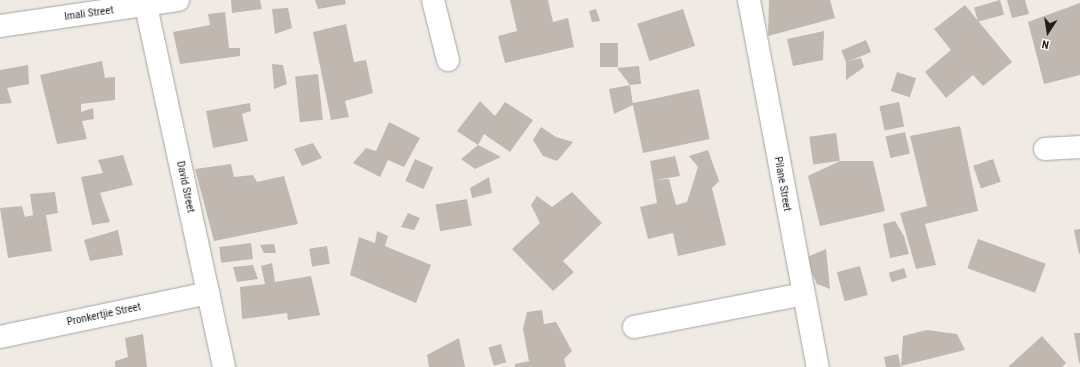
<!DOCTYPE html>
<style>
body{margin:0}
#map{position:relative;width:1080px;height:367px;overflow:hidden;background:#efebe4;font-family:"Roboto Condensed",sans-serif}
div>[style]{position:absolute}
.building>*{inset:0;background:#bfb7b0;transform-origin:0 0}
.roads{filter:drop-shadow(0 0 1px #a5a5a5) drop-shadow(0 0 1px #a5a5a5)}
.minor>*{height:22px;margin:-11px;padding:0 11px;transform-origin:11px;border-radius:11px;background:#fff}
span{translate:-50% -50%;white-space:nowrap;text-align:center;line-height:1.15;-webkit-text-stroke:3px #fff;paint-order:stroke}
.street-label{font-size:11px;color:#1e1e1e}
.north{position:absolute;left:1028px;top:12px;width:40px;height:40px;-webkit-text-stroke:3px #fff;paint-order:stroke;rotate:192deg;font-size:11px;font-weight:700;line-height:16px;text-align:center;color:#1e1e1e}
.north::after{content:'';display:block;margin:auto;width:14px;height:18px;background:#1e1e1e;clip-path:polygon(50% 0,100% 100%,50% 72%,0 100%)}
</style>
<div id="map">
<div class="building">
<i style="clip-path:polygon(231px 0,260px 0,262px 9px,232px 13px)"></i>
<i style="clip-path:polygon(315px 0,345px 0,346px 4px,318px 9px)"></i>
<i style="clip-path:polygon(510px 0,548px 0,553px 22px,568px 18px,574px 47px,505px 63px,498px 36px,517px 31px)"></i>
<i style="clip-path:polygon(769px 0,830px 0,835px 18px,768px 36px)"></i>
<i style="left:1000px;top:0;width:15px;height:27px;rotate:74deg"></i>
<i style="clip-path:polygon(1007px 0,1025px 0,1029px 14px,1012px 18px)"></i>
<i style="clip-path:polygon(1080px 3px,1080px 75px,1044px 84px,1028px 22px)"></i>
<i style="clip-path:polygon(965px 5px,1012px 62px,983px 86px,973px 75px,946px 98px,925px 72px,951px 50px,934px 29px)"></i>
<i style="clip-path:polygon(288px 8px,292px 28px,275px 34px,272px 9px)"></i>
<i style="clip-path:polygon(596px 9px,600px 21px,592px 22px,589px 11px)"></i>
<i style="left:683px;top:9px;width:39px;height:48px;rotate:72deg"></i>
<i style="clip-path:polygon(225px 12px,229px 48px,240px 48px,240px 56px,180px 64px,173px 32px,210px 25px,208px 14px)"></i>
<i style="clip-path:polygon(346px 24px,354px 62px,366px 60px,373px 93px,345px 101px,349px 117px,331px 120px,313px 32px)"></i>
<i style="clip-path:polygon(824px 31px,823px 60px,793px 66px,787px 39px)"></i>
<i style="left:866px;top:40px;width:13px;height:27px;rotate:67deg"></i>
<i style="left:600px;top:43px;width:18px;height:24px"></i>
<i style="clip-path:polygon(861px 58px,864px 67px,846px 80px,846px 62px)"></i>
<i style="clip-path:polygon(102px 61px,105px 78px,115px 77px,115px 100px,81px 104px,81px 112px,93px 108px,94px 119px,82px 121px,87px 139px,57px 144px,40px 75px)"></i>
<i style="clip-path:polygon(272px 64px,283px 65px,287px 84px,274px 89px)"></i>
<i style="clip-path:polygon(28px 65px,29px 84px,7px 88px,12px 103px,0 104px,0 70px)"></i>
<i style="clip-path:polygon(639px 66px,641px 84px,630px 85px,633px 105px,614px 114px,609px 89px,630px 85px,617px 68px)"></i>
<i style="left:897px;top:72px;width:20px;height:20px;rotate:18deg"></i>
<i style="left:318px;top:74px;width:46px;height:23px;rotate:84deg"></i>
<i style="left:699px;top:89px;width:51px;height:68px;rotate:78deg"></i>
<i style="clip-path:polygon(480px 101px,495px 116px,505px 102px,533px 120px,510px 152px,484px 134px,478px 145px,457px 131px)"></i>
<i style="left:899px;top:102px;width:25px;height:20px;rotate:78deg"></i>
<i style="clip-path:polygon(250px 103px,251px 111px,242px 114px,248px 141px,213px 148px,206px 111px)"></i>
<i style="clip-path:polygon(389px 122px,420px 138px,404px 167px,388px 160px,380px 177px,353px 163px,366px 148px,376px 151px)"></i>
<i style="clip-path:polygon(960px 126px,978px 211px,925px 224px,936px 265px,916px 269px,900px 213px,927px 206px,910px 136px)"></i>
<i style="clip-path:polygon(541px 127px,556px 137px,573px 142px,557px 161px,543px 156px,533px 140px)"></i>
<i style="left:905px;top:132px;width:22px;height:20px;rotate:77deg"></i>
<i style="left:836px;top:133px;width:28px;height:27px;rotate:82deg"></i>
<i style="clip-path:polygon(313px 143px,322px 158px,302px 166px,294px 149px)"></i>
<i style="clip-path:polygon(478px 145px,501px 157px,475px 169px,461px 159px)"></i>
<i style="clip-path:polygon(708px 150px,719px 181px,712px 188px,726px 245px,678px 256px,673px 233px,648px 239px,640px 207px,657px 203px,650px 161px,675px 156px,680px 176px,656px 180px,669px 179px,676px 205px,687px 202px,698px 167px,689px 156px)"></i>
<i style="clip-path:polygon(123px 155px,133px 185px,100px 193px,110px 222px,92px 225px,81px 177px,103px 173px,98px 160px)"></i>
<i style="left:415px;top:159px;width:20px;height:24px;rotate:24deg"></i>
<i style="left:993px;top:159px;width:24px;height:21px;rotate:71deg"></i>
<i style="clip-path:polygon(840px 161px,873px 161px,885px 211px,820px 226px,808px 176px)"></i>
<i style="clip-path:polygon(231px 164px,234px 177px,253px 175px,257px 182px,284px 176px,298px 224px,214px 241px,195px 169px)"></i>
<i style="clip-path:polygon(489px 177px,492px 193px,472px 198px,470px 188px)"></i>
<i style="clip-path:polygon(55px 192px,58px 213px,46px 215px,52px 251px,8px 258px,0 208px,22px 206px,25px 217px,33px 215px,30px 194px)"></i>
<i style="clip-path:polygon(572px 192px,602px 223px,563px 261px,574px 272px,553px 291px,512px 249px,540px 223px,531px 205px,537px 196px,552px 207px)"></i>
<i style="left:467px;top:199px;width:27px;height:32px;rotate:80deg"></i>
<i style="clip-path:polygon(408px 213px,420px 218px,414px 230px,401px 227px)"></i>
<i style="clip-path:polygon(895px 221px,904px 236px,909px 254px,890px 258px,883px 224px)"></i>
<i style="clip-path:polygon(1080px 229px,1080px 254px,1079px 254px,1074px 230px)"></i>
<i style="clip-path:polygon(118px 230px,123px 255px,90px 261px,84px 240px)"></i>
<i style="clip-path:polygon(377px 231px,388px 236px,385px 246px,431px 265px,416px 303px,350px 275px,359px 237px,375px 243px)"></i>
<i style="left:978px;top:239px;width:72px;height:31px;rotate:20deg"></i>
<i style="left:251px;top:243px;width:16px;height:32px;rotate:83deg"></i>
<i style="clip-path:polygon(274px 244px,276px 253px,264px 253px,260px 245px)"></i>
<i style="left:327px;top:246px;width:18px;height:18px;rotate:81deg"></i>
<i style="clip-path:polygon(826px 249px,830px 289px,817px 284px,805px 258px)"></i>
<i style="clip-path:polygon(272px 263px,275px 282px,311px 276px,320px 315px,288px 320px,287px 313px,242px 319px,240px 287px,265px 284px,261px 266px)"></i>
<i style="clip-path:polygon(253px 265px,258px 279px,237px 282px,233px 267px)"></i>
<i style="left:860px;top:266px;width:30px;height:24px;rotate:75deg"></i>
<i style="left:904px;top:268px;width:10px;height:16px;rotate:73deg"></i>
<i style="clip-path:polygon(542px 310px,544px 324px,556px 322px,572px 351px,564px 359px,566px 367px,515px 367px,515px 364px,529px 361px,523px 329px,527px 312px)"></i>
<i style="clip-path:polygon(927px 330px,957px 334px,965px 350px,901px 366px,903px 336px)"></i>
<i style="clip-path:polygon(1074px 333px,1080px 333px,1080px 363px,1079px 363px)"></i>
<i style="clip-path:polygon(143px 334px,147px 367px,115px 367px,115px 361px,128px 357px,125px 338px)"></i>
<i style="clip-path:polygon(1042px 336px,1066px 363px,1062px 367px,1008px 367px)"></i>
<i style="clip-path:polygon(459px 338px,465px 367px,429px 367px,427px 355px)"></i>
<i style="left:501px;top:344px;width:19px;height:13px;rotate:74deg"></i>
<i style="clip-path:polygon(898px 354px,901px 367px,886px 367px,884px 357px)"></i>
</div>
<div class="roads">
<div class="minor">
<i style="left:433px;top:0;width:62px;rotate:76deg"></i>
<i style="left:749px;top:0;width:373px;rotate:79.4deg"></i>
<i style="left:146px;top:6px;width:369px;rotate:77.8deg"></i>
<i style="left:0;top:26px;width:180px;rotate:-8.3deg"></i>
<i style="left:1045px;top:149px;width:35px;rotate:-3deg"></i>
<i style="left:634px;top:327px;width:172px;rotate:-11deg"></i>
<i style="left:0;top:337px;width:213px;rotate:-11.9deg"></i>
</div>
</div>
<div class="street-label">
<span style="left:89px;top:14px;rotate:-8deg">Imali Street</span>
<span style="left:782px;top:184px;rotate:80deg">Pilane Street</span>
<span style="left:185px;top:187px;rotate:78deg">David Street</span>
<span style="left:104px;top:315px;rotate:-12deg">Pronkertjie Street</span>
</div>
<div class="north">N</div>
</div>
